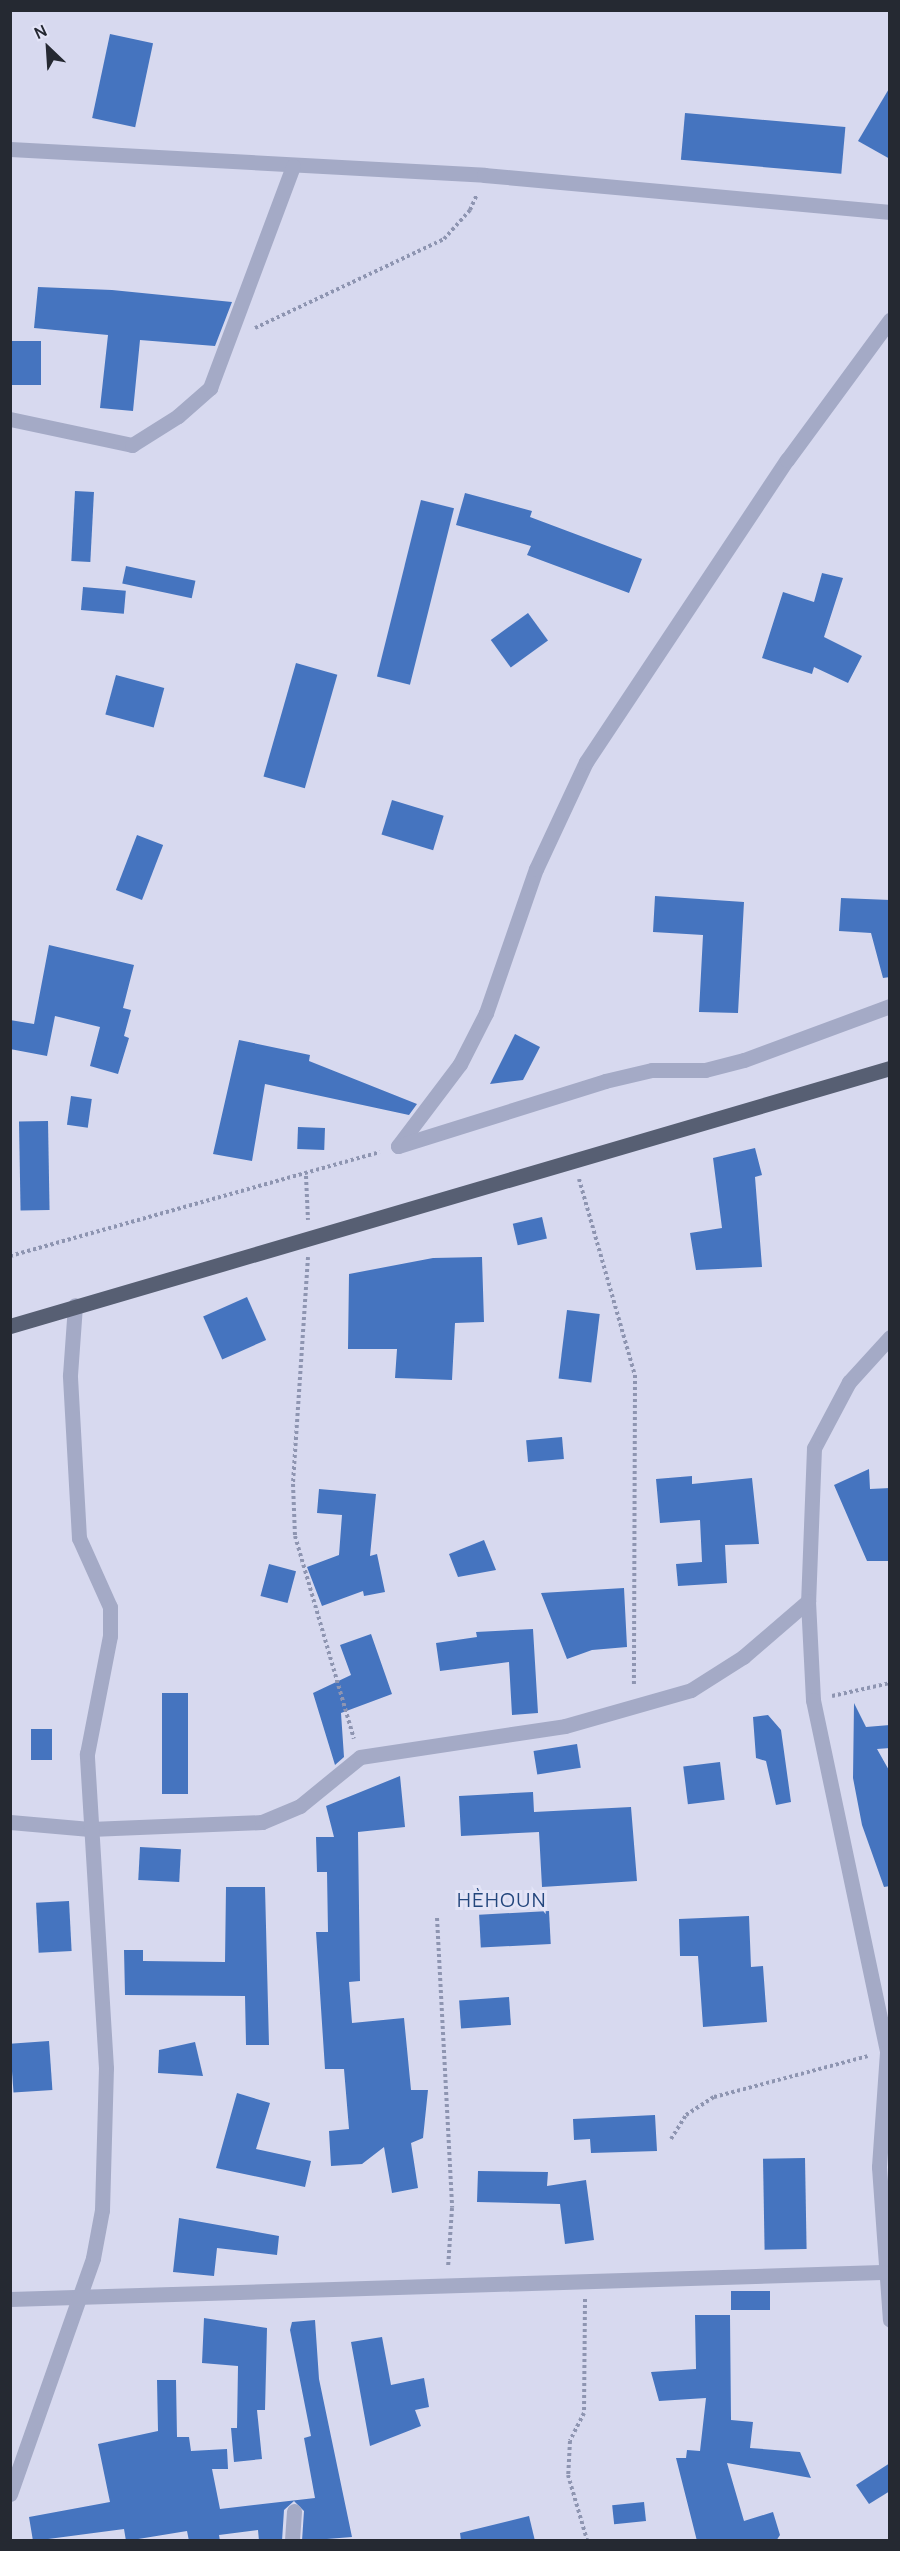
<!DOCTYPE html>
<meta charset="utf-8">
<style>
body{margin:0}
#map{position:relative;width:900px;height:2551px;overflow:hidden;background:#d7d9ef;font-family:Manrope,sans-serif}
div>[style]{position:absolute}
.building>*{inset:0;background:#4574bf;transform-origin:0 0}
.path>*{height:4px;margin-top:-2px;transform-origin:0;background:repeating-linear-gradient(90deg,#8e95b1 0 3px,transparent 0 6px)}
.minor>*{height:15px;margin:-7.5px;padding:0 7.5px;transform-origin:7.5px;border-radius:7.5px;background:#a4aac6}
.major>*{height:15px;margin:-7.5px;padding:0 7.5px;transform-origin:7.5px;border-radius:7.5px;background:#575f73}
span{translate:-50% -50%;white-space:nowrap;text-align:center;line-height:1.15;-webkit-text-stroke:6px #e3e4f7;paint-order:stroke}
.quarter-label{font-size:20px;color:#23467c;letter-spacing:1.5px}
.frame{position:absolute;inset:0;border:12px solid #252932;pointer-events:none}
.north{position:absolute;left:18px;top:18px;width:60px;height:60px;-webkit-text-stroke:4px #e3e4f7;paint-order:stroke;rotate:335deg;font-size:16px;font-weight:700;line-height:24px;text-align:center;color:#252932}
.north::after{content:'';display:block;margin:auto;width:21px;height:27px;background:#252932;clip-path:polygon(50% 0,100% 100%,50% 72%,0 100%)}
</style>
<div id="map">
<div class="building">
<i style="left:110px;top:34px;width:44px;height:86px;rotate:12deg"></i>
<i style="clip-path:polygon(890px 87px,890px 159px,858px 141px)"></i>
<i style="left:685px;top:113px;width:161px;height:47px;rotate:5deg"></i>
<i style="clip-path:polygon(38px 287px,112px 290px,232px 302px,215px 346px,140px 340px,133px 411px,100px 408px,108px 335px,34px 328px)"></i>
<i style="left:11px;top:341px;width:30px;height:44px"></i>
<i style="left:75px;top:491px;width:19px;height:70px;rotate:3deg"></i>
<i style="clip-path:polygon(465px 493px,532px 511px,530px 517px,642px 559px,629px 593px,527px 555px,531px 546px,456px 525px)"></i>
<i style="left:421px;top:500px;width:34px;height:182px;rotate:14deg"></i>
<i style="left:126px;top:566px;width:71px;height:18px;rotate:12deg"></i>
<i style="clip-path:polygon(822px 573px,843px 578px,824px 637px,862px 656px,848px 683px,814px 667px,812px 674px,762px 658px,783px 592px,814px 602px)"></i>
<i style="left:83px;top:587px;width:43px;height:23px;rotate:5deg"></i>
<i style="left:528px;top:613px;width:34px;height:46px;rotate:54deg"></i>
<i style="left:296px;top:663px;width:43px;height:118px;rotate:16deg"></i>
<i style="left:116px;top:675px;width:50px;height:41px;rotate:15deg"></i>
<i style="left:392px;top:800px;width:54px;height:36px;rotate:17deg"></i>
<i style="left:137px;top:835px;width:28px;height:59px;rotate:21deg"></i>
<i style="clip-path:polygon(655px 896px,744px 902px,738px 1013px,699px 1012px,703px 935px,653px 932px)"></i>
<i style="clip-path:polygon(841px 898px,890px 900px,890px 977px,883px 978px,871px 933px,839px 931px)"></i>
<i style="clip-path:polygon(49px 945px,134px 965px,123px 1008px,131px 1010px,124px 1036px,129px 1038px,118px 1074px,90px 1066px,100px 1027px,55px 1016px,47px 1056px,10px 1049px,10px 1020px,34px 1024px)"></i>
<i style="clip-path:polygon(515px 1034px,540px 1047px,523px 1080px,490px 1084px)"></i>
<i style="clip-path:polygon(239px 1040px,310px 1055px,309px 1061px,417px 1104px,409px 1115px,265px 1084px,252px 1161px,213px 1154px)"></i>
<i style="left:71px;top:1096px;width:21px;height:29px;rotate:8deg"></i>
<i style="left:48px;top:1121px;width:89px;height:29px;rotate:89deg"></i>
<i style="left:298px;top:1127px;width:27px;height:22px;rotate:2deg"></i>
<i style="clip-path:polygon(755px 1148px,762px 1175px,755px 1177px,762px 1267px,696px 1270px,690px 1233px,722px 1228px,713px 1158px)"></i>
<i style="left:542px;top:1217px;width:22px;height:30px;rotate:77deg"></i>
<i style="clip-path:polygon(482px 1257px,484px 1322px,455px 1323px,452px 1380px,395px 1378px,397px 1349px,348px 1349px,349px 1274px,433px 1258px)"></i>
<i style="left:247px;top:1297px;width:47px;height:48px;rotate:66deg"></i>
<i style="left:567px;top:1310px;width:33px;height:69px;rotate:7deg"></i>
<i style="left:562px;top:1437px;width:22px;height:36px;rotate:85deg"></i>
<i style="clip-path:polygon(869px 1469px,870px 1489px,890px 1488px,890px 1561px,867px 1561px,834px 1485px)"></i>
<i style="clip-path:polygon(692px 1476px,692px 1484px,752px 1478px,759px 1544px,725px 1545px,727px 1583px,678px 1586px,676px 1564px,702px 1562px,700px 1520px,660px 1523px,656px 1479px)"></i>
<i style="clip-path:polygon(319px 1489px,376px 1494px,370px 1556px,377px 1554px,385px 1592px,364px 1596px,363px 1591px,322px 1606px,307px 1567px,339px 1555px,342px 1515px,317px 1513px)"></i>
<i style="clip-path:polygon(484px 1540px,496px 1570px,458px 1577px,449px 1554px)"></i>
<i style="left:269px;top:1564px;width:28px;height:33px;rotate:15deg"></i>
<i style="clip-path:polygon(624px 1588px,627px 1647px,592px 1650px,567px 1659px,541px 1593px)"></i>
<i style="clip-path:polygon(533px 1629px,538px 1713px,512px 1715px,509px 1662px,440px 1671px,436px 1643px,477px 1637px,476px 1632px)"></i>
<i style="clip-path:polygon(371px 1634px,392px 1694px,341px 1713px,344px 1757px,335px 1765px,313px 1693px,351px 1675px,340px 1645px)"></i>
<i style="left:162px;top:1693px;width:26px;height:101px"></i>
<i style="clip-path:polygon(854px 1703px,866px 1727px,890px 1725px,890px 1748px,877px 1749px,890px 1772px,890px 1886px,884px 1887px,862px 1825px,853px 1778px)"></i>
<i style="clip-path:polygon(768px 1715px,781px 1730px,791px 1802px,776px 1805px,766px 1761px,756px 1758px,753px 1717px)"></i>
<i style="left:31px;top:1729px;width:21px;height:31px"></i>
<i style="left:577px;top:1744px;width:24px;height:44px;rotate:81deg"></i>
<i style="left:720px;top:1762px;width:38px;height:37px;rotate:83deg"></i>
<i style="clip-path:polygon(400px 1776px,405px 1827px,358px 1832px,360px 1981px,349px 1982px,352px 2023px,404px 2018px,411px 2090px,428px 2090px,423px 2138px,411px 2143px,418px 2188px,392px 2193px,384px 2147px,362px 2164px,331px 2166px,329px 2131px,349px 2129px,344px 2069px,325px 2069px,316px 1932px,328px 1932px,327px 1872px,317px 1872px,316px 1837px,334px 1837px,326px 1806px)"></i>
<i style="clip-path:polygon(533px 1792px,534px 1812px,631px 1807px,637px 1881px,542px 1887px,539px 1832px,461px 1836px,459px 1796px)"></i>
<i style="left:140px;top:1847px;width:41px;height:33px;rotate:3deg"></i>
<i style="clip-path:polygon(226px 1887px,265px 1887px,269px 2045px,246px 2045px,245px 1996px,125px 1995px,124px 1950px,143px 1950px,143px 1961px,225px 1962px)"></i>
<i style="left:69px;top:1901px;width:50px;height:33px;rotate:87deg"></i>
<i style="left:549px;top:1911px;width:33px;height:70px;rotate:87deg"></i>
<i style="clip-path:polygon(749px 1916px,751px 1967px,763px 1966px,767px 2022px,703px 2027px,698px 1956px,680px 1956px,679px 1919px)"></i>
<i style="left:509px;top:1997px;width:28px;height:50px;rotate:86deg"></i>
<i style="left:49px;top:2041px;width:49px;height:39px;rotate:86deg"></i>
<i style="clip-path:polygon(195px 2042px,203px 2076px,158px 2073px,159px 2050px)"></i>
<i style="clip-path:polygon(237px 2093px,270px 2103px,256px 2149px,311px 2161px,305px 2187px,216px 2168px)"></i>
<i style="clip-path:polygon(655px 2115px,657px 2151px,591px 2153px,590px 2139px,574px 2140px,573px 2119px)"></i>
<i style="left:805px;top:2158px;width:91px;height:42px;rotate:89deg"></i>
<i style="clip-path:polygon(478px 2171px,548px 2172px,547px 2186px,586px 2180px,594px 2240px,565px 2244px,560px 2204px,477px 2202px)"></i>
<i style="clip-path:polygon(179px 2218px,279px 2236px,277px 2255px,217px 2248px,214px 2276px,173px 2272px)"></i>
<i style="left:770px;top:2291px;width:19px;height:39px;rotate:90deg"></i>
<i style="clip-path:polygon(695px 2315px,730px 2315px,731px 2420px,753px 2422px,750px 2448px,800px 2452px,811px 2478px,727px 2463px,744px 2521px,773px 2512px,780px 2535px,776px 2541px,697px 2541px,676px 2458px,686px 2458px,687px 2450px,700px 2451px,706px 2398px,659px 2401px,651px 2372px,696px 2369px)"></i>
<i style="clip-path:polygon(204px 2318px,267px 2328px,265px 2410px,257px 2410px,262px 2459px,234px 2462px,231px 2428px,237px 2428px,238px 2366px,202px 2363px)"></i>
<i style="clip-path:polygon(315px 2320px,319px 2379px,352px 2537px,302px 2541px,304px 2511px,294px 2501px,284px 2510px,282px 2541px,259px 2541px,258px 2530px,219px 2535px,220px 2541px,189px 2541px,187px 2531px,126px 2541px,124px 2529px,33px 2541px,29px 2517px,110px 2502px,98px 2444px,158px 2431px,157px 2380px,176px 2380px,177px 2437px,189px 2437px,191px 2451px,227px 2449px,228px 2469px,212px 2469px,220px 2509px,315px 2498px,304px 2438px,311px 2436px,290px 2330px,292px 2322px)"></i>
<i style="clip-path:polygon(382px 2337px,391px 2385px,424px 2378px,429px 2407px,415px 2410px,421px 2426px,370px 2446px,351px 2342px)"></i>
<i style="clip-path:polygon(890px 2463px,890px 2491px,869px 2504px,856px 2485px)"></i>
<i style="left:644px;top:2502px;width:19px;height:32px;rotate:84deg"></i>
<i style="clip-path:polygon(529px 2516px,535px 2541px,461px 2541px,460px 2533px)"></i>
</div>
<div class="path">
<i style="left:255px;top:328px;width:209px;rotate:-25.2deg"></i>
<i style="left:444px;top:239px;width:39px;rotate:-48deg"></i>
<i style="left:470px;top:210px;width:17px;rotate:-66deg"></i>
<i style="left:306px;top:1176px;width:44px;rotate:87.4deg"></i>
<i style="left:579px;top:1179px;width:204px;rotate:74.1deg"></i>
<i style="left:635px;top:1375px;width:310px;rotate:90.2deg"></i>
<i style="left:10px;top:1256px;width:384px;rotate:-15.7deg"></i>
<i style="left:308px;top:1257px;width:227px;rotate:93.8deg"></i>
<i style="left:293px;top:1484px;width:52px;rotate:87.8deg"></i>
<i style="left:295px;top:1536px;width:211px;rotate:73.8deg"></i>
<i style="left:832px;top:1696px;width:59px;rotate:-12.6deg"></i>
<i style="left:437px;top:1918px;width:290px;rotate:87deg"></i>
<i style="left:452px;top:2208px;width:60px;rotate:93.8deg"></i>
<i style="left:671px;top:2139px;width:28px;rotate:-58deg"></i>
<i style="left:686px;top:2115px;width:33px;rotate:-33deg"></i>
<i style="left:714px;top:2097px;width:159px;rotate:-14.9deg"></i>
<i style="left:585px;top:2299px;width:114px;rotate:90.5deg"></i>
<i style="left:584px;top:2413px;width:31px;rotate:117deg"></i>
<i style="left:570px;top:2441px;width:34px;rotate:93deg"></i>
<i style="left:568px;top:2475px;width:68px;rotate:73.7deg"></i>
</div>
<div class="minor">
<i style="left:10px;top:149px;width:475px;rotate:3.1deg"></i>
<i style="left:484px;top:175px;width:408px;rotate:5.2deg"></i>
<i style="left:10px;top:419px;width:125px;rotate:12deg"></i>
<i style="left:132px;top:445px;width:54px;rotate:-32.2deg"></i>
<i style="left:178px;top:416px;width:43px;rotate:-41.2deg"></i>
<i style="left:210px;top:388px;width:237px;rotate:-69.5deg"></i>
<i style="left:398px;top:1146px;width:103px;rotate:-52.9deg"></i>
<i style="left:460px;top:1064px;width:57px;rotate:-63deg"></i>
<i style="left:486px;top:1013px;width:152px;rotate:-70.9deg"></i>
<i style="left:536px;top:869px;width:118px;rotate:-65deg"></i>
<i style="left:586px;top:762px;width:363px;rotate:-56.4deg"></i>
<i style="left:787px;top:460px;width:174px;rotate:-53.7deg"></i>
<i style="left:398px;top:1146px;width:217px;rotate:-17.4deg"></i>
<i style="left:605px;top:1081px;width:48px;rotate:-13.2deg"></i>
<i style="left:652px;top:1070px;width:53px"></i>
<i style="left:705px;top:1070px;width:40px;rotate:-14.4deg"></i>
<i style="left:744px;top:1060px;width:156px;rotate:-20.3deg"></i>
<i style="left:890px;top:1337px;width:61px;rotate:132.3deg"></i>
<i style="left:849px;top:1382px;width:75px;rotate:117.9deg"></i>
<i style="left:814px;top:1448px;width:153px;rotate:92.2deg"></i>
<i style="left:808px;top:1601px;width:99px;rotate:87.1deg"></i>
<i style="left:813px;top:1700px;width:360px;rotate:78.1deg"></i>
<i style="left:887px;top:2052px;width:115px;rotate:94deg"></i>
<i style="left:879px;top:2167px;width:153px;rotate:85.9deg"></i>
<i style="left:10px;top:1822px;width:80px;rotate:5deg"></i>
<i style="left:90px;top:1829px;width:172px;rotate:-2.3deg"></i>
<i style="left:262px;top:1822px;width:41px;rotate:-22.8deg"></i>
<i style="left:300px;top:1806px;width:77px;rotate:-39.2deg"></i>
<i style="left:360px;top:1757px;width:207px;rotate:-8.6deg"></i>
<i style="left:565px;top:1726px;width:131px;rotate:-15.9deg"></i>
<i style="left:691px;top:1690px;width:62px;rotate:-32.4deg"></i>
<i style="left:743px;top:1657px;width:86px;rotate:-40.7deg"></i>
<i style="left:10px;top:2299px;width:872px;rotate:-1.77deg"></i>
<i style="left:10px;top:2494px;width:250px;rotate:-70.6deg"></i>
<i style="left:93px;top:2258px;width:49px;rotate:-79.4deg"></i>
<i style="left:102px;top:2210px;width:142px;rotate:-88.4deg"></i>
<i style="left:106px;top:2068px;width:315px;rotate:-93.5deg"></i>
<i style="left:87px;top:1754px;width:120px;rotate:-79deg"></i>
<i style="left:110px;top:1636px;width:29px;rotate:-90deg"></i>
<i style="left:110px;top:1607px;width:76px;rotate:-114.2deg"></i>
<i style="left:79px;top:1538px;width:163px;rotate:-93.2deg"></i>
<i style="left:70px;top:1375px;width:70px;rotate:-85.9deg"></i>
<i style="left:292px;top:2540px;width:29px;rotate:-86deg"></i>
</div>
<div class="major">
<i style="left:10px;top:1326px;width:917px;rotate:-16.34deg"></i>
</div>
<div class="quarter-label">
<span style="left:502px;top:1899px">HÈHOUN</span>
</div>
<div class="frame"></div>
<div class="north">N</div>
</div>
